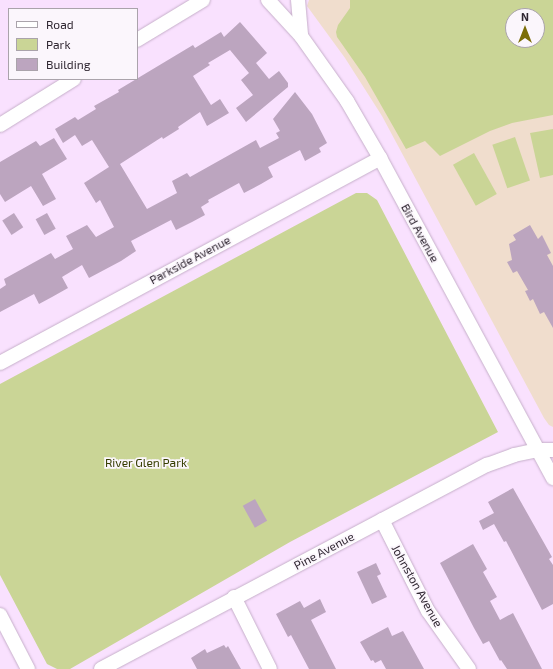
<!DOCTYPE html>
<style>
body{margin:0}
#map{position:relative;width:553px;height:669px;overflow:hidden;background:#f9e1fe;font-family:"Exo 2",sans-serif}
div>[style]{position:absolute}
.education>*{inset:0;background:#f0ddcd}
.green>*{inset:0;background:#cad596;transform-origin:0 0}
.building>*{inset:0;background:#bca5bf;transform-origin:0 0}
.roads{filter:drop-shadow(0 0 1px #c6afca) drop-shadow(0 0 1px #c6afca)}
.minor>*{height:14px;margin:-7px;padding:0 7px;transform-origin:7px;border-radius:7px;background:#fff}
span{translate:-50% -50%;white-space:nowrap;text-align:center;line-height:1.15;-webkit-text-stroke:3.5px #fbf6fc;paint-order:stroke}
.street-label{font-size:12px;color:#302732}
.park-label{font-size:12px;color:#363d00}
.legend{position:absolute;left:8px;top:8px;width:130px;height:72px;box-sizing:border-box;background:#fbf6fc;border:1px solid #aaa3ab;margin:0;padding:5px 7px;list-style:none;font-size:12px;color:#302732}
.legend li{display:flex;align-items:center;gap:8px;height:20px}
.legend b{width:20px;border:1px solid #aaa3ab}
.north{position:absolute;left:505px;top:8px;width:40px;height:40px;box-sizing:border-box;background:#fbf6fc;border:1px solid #aaa3ab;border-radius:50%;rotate:0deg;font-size:11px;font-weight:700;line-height:16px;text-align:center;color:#302732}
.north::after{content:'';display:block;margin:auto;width:14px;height:18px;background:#7b6d07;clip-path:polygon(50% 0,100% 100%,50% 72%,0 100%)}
</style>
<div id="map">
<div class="education">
<i style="clip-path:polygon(evenodd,309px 0,553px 0,553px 427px,549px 425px,544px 418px,382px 116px,345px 58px,307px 6px,309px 0,513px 16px,537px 16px,537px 40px,513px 40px,513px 16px)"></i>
</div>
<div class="green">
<i style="clip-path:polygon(evenodd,350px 0,553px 0,553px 115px,512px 123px,490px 131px,440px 156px,425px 141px,406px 149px,365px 77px,337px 37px,336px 32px,338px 25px,350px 8px,350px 0,513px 16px,537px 16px,537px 40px,513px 40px,513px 16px)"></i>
<i style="clip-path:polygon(553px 129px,553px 175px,540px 178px,530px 133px)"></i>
<i style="left:515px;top:137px;width:46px;height:24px;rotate:71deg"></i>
<i style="left:474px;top:153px;width:47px;height:24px;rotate:61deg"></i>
<i style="clip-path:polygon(356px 193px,367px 193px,377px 200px,498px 432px,290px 542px,70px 669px,57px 669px,47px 664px,0 575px,0 384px)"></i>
</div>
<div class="building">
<i style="clip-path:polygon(240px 22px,267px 53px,256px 63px,269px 79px,279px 71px,288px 83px,288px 87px,246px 122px,236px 108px,253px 95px,241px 80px,249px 73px,230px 50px,208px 63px,210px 65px,193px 76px,211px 105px,220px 99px,229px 113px,207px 126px,200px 112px,178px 127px,179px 129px,163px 139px,162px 137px,120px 164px,147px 209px,177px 193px,172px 181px,187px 173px,190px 177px,256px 140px,260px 148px,279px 138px,276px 133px,280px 131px,273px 119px,295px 92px,312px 114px,327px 143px,319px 148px,321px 152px,305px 161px,300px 150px,268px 167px,273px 177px,261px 184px,244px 193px,239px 183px,208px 200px,209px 202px,201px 207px,205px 215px,192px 222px,176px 230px,171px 220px,131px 241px,136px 251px,121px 261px,89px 278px,82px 265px,62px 277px,68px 288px,52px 297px,39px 304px,34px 294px,0 312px,0 289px,6px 285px,4px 279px,51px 253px,55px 259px,73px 249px,66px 236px,87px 225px,96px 237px,114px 227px,100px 200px,96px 203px,84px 183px,109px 167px,92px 140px,82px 146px,75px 135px,63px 143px,55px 129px,75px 117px,78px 120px,96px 109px,94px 106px,119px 92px,118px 90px,193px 45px,195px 48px,221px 32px,224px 37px)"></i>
<i style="clip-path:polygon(54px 138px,67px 159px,42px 174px,56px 199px,43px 206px,31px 186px,5px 202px,0 194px,0 162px,36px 141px,40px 146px)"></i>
<i style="left:14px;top:213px;width:17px;height:14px;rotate:57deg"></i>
<i style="left:47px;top:213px;width:18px;height:13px;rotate:61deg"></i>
<i style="clip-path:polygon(530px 225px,538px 239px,542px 235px,551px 253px,547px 255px,553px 266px,553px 328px,544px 312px,540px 314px,533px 299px,530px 301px,525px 291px,528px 290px,517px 271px,513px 273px,507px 262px,512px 260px,509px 244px,516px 240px,513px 235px)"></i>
<i style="clip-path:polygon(513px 488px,552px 557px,549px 559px,553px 565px,553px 604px,542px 610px,506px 541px,504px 542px,494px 524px,483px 530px,479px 521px,494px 513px,488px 502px)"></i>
<i style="left:255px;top:499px;width:25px;height:14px;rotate:61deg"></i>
<i style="clip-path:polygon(473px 544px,487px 569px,483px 572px,497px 597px,490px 601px,500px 620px,513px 613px,542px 669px,507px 669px,501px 660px,500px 661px,489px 641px,483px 644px,474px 628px,440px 563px)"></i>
<i style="clip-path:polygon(376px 563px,381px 574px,377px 576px,387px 597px,372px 604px,357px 572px)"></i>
<i style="clip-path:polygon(320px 599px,326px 612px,311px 620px,336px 669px,309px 669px,291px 635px,288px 637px,276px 614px,300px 601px,304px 608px)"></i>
<i style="clip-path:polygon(388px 627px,392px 636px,403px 631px,424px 669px,386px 669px,381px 660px,375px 663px,373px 660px,371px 661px,360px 642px)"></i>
<i style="clip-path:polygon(224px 645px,226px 648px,228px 646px,241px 669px,197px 669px,191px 658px,205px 649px,207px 653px)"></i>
</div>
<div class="roads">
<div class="minor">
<i style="left:268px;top:0;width:49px;rotate:47.5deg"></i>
<i style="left:301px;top:36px;width:80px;rotate:54.7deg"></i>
<i style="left:347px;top:101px;width:66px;rotate:59.9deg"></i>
<i style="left:380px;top:158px;width:364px;rotate:61.6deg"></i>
<i style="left:298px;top:0;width:36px;rotate:85deg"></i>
<i style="left:137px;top:40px;width:77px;rotate:-31.2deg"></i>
<i style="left:0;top:125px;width:87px;rotate:-31.9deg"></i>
<i style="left:0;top:363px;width:432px;rotate:-28.3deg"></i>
<i style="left:382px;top:520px;width:102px;rotate:63.2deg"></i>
<i style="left:428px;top:611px;width:71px;rotate:54.7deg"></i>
<i style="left:234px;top:597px;width:80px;rotate:63.4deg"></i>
<i style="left:0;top:615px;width:61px;rotate:62.6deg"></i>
<i style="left:101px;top:669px;width:437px;rotate:-27.9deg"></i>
<i style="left:487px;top:465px;width:29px;rotate:-20deg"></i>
<i style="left:514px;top:455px;width:25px;rotate:-12deg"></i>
<i style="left:538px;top:450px;width:15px"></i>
</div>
</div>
<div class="street-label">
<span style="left:420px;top:233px;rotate:61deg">Bird Avenue</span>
<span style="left:190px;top:260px;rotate:-28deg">Parkside Avenue</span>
<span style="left:324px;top:551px;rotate:-28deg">Pine Avenue</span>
<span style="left:417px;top:586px;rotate:61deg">Johnston Avenue</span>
</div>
<div class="park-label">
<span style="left:146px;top:463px">River Glen Park</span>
</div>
<ul class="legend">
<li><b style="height:5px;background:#fff"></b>Road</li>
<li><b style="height:11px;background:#cad596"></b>Park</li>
<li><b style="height:11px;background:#bca5bf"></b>Building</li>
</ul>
<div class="north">N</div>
</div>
